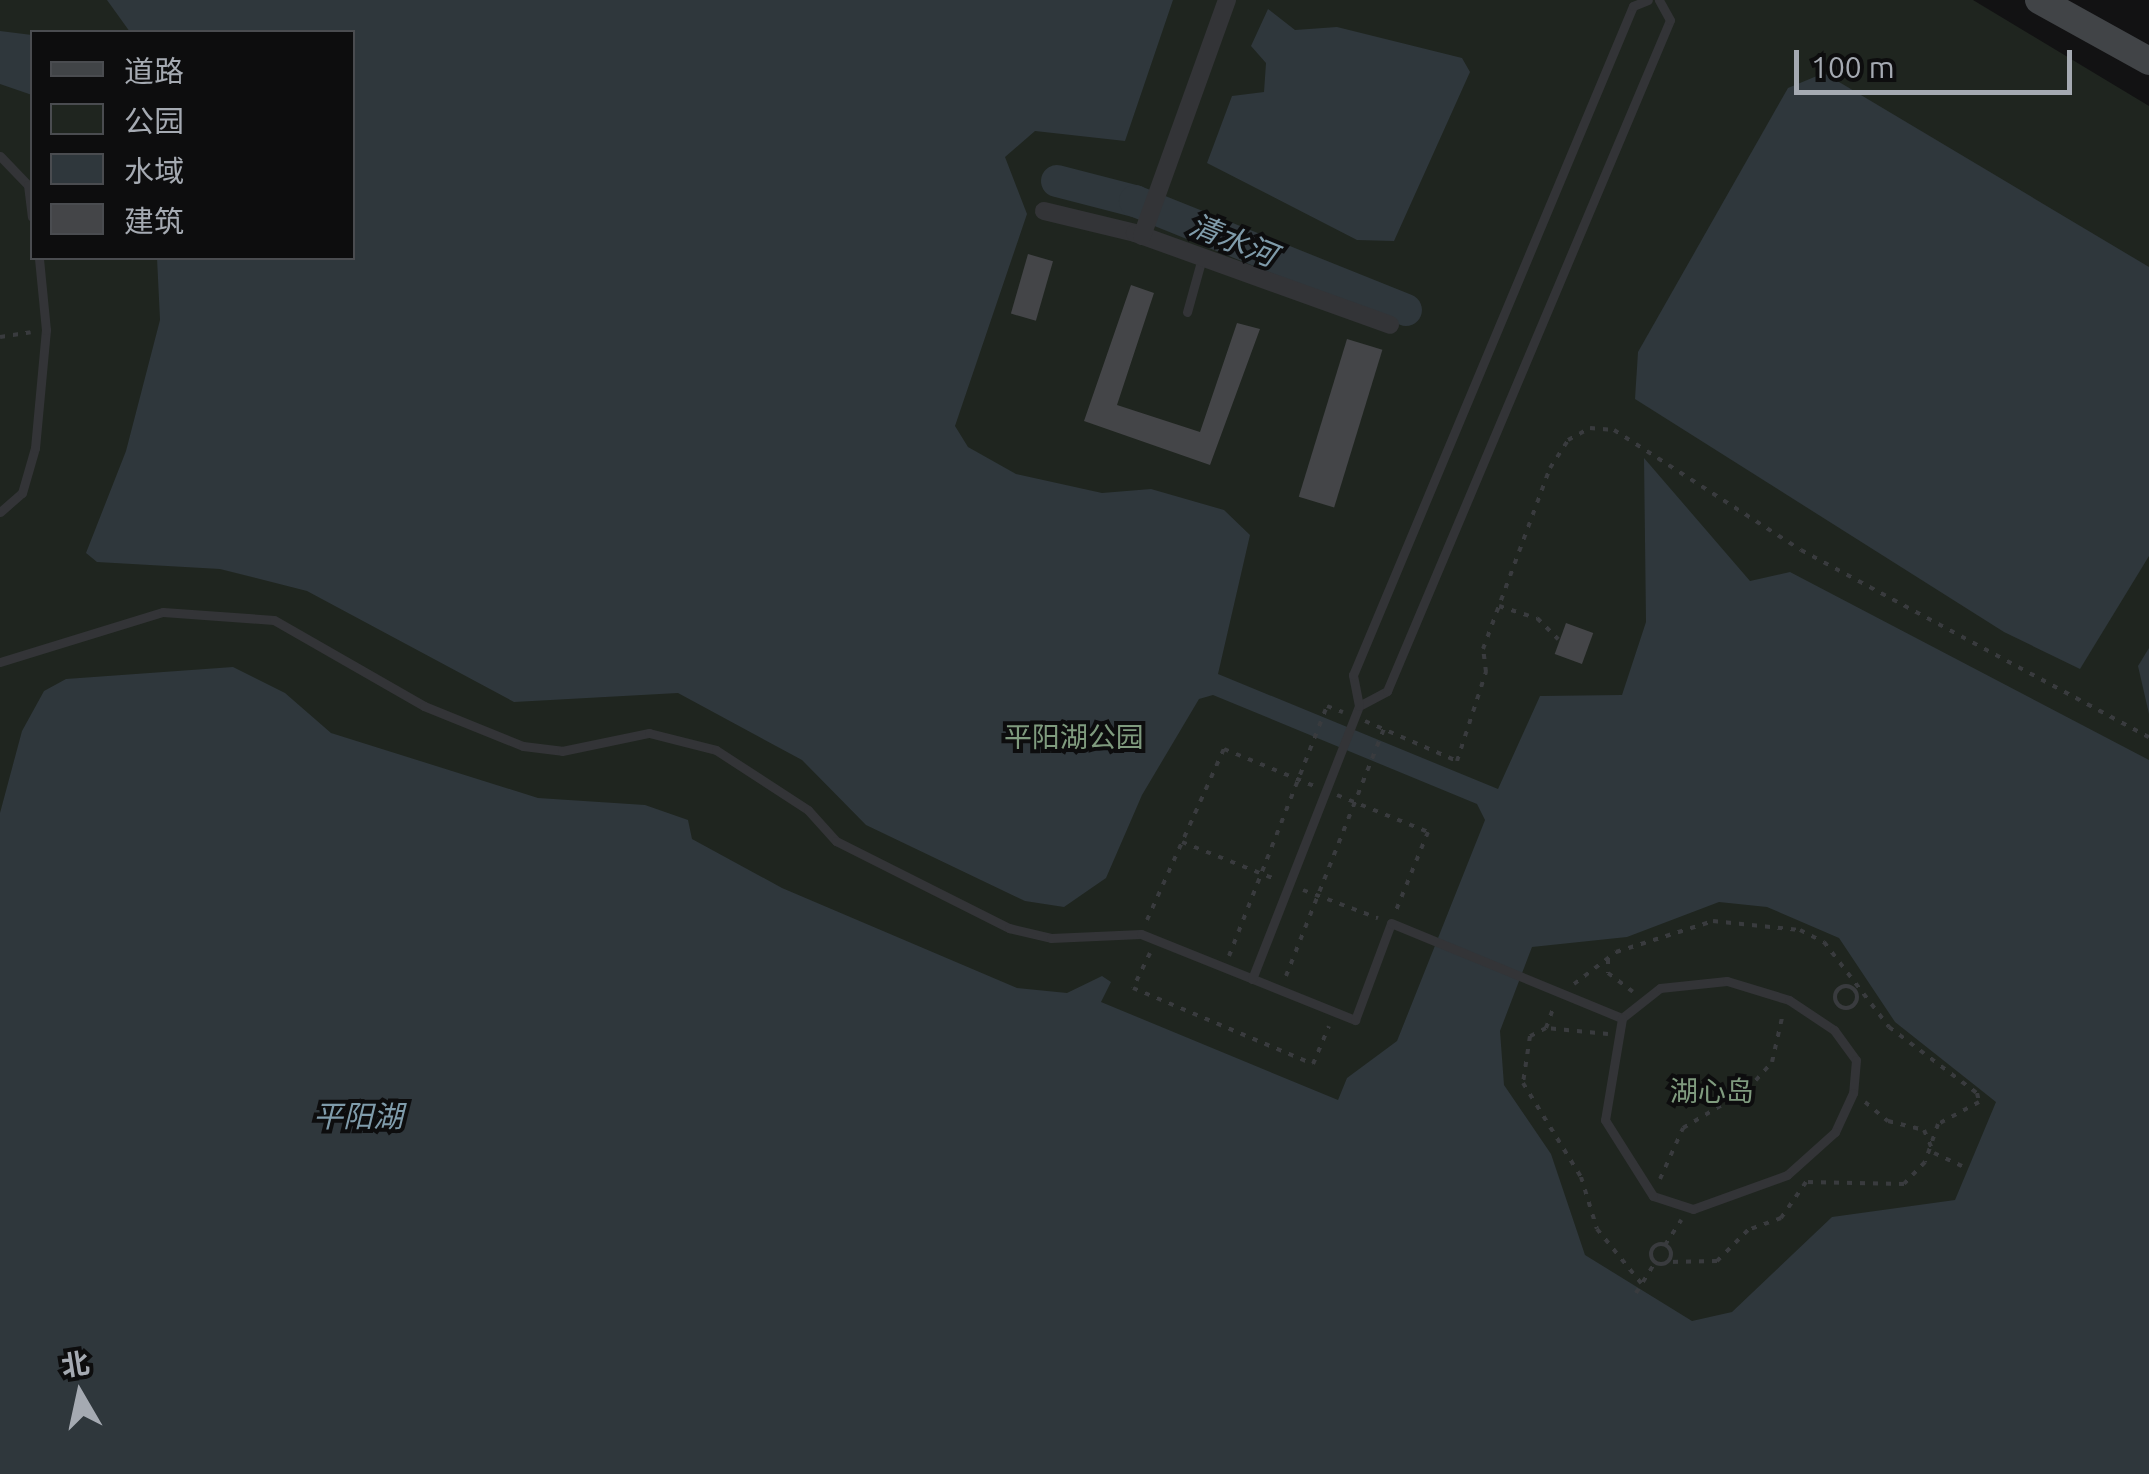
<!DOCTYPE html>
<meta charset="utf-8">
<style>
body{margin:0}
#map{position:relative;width:2149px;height:1474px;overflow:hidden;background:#121213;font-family:Ubuntu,"Noto Sans SC",sans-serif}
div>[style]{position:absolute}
.green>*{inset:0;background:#1f251f}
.water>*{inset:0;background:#2f373c}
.river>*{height:32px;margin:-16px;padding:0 16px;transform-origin:16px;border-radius:16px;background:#2f373c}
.building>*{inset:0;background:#444548;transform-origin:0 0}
.path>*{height:4px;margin-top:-2px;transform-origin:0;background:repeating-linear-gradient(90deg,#393b3e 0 5px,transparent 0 13px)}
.path>.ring{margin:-2px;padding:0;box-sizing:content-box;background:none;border:4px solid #393b3e;border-radius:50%}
.lane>*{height:9px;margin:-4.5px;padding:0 4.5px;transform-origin:4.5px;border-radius:4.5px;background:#333437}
.street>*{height:18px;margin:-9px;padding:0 9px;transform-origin:9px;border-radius:9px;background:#333437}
.secondary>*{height:28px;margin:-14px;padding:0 14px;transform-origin:14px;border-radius:14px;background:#414447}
span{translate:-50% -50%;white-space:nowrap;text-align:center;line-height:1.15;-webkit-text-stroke:8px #0d0d0e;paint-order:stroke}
.park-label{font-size:28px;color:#7f9b7e}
.water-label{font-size:30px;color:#7f9baa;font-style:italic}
.legend{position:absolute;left:30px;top:30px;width:325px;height:230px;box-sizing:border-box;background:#0d0d0e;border:2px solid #4a4c50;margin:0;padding:12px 18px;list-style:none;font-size:30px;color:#a5aab2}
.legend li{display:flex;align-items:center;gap:20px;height:50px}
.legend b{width:50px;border:2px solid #4a4c50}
.north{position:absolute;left:30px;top:1344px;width:100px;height:100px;-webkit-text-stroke:8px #0d0d0e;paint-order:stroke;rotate:351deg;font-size:28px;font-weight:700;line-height:40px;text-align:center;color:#a5aab2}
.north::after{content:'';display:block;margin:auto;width:35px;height:45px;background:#a5aab2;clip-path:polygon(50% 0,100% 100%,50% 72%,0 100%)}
.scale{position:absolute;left:1794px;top:50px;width:278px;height:45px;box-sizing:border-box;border:5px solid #a5aab2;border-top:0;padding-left:12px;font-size:30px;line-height:35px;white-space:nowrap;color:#a5aab2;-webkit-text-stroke:8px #0d0d0e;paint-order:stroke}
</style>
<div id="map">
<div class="green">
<i style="clip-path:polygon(evenodd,0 0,1973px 0,2149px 106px,2149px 1474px,0 1474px,0 0,32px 32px,352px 32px,352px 258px,32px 258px,32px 32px)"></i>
</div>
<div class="water">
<i style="clip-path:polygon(evenodd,107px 0,1173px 0,1125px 141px,1035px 131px,1005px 157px,1027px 214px,955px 426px,968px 447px,1016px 474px,1102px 493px,1151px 489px,1224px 510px,1250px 535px,1218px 674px,1498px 789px,1540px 696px,1622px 695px,1646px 622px,1644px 458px,1750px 581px,1790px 572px,2149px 760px,2149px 1474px,0 1474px,0 813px,22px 731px,44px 691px,66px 679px,233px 667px,285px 693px,331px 733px,538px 798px,645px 805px,688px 820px,692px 839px,782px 888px,1017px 988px,1067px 993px,1102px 976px,1111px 982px,1101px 1002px,1338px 1100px,1347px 1078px,1397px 1041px,1485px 820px,1477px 804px,1213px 695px,1199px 699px,1142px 795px,1106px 878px,1064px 907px,1025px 901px,866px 825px,802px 760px,678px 693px,514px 702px,307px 591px,220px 569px,97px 562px,86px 553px,126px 451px,160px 320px,157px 258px,352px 258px,352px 32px,130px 32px,107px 0,1719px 902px,1767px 907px,1839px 938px,1895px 1022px,1996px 1102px,1955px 1200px,1832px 1217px,1732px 1312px,1692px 1321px,1585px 1255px,1551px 1154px,1504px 1085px,1500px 1031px,1532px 947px,1627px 937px,1719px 902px)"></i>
<i style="clip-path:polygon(1268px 9px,1295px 30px,1337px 27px,1462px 58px,1470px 72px,1394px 241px,1357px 240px,1207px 163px,1232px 96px,1264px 92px,1266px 63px,1251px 46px)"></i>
<i style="clip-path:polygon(0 31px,32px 35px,32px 95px,0 84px)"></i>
<i style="clip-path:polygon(1824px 73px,2149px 267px,2149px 556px,2080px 669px,2004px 632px,1635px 399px,1638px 352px,1788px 88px)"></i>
<i style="clip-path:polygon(2149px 648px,2149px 714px,2138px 666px)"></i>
</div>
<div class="river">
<i style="left:1057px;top:181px;width:81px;rotate:14.4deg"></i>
<i style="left:1135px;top:201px;width:292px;rotate:21.9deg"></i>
</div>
<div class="building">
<i style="left:1028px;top:254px;width:26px;height:62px;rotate:16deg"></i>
<i style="clip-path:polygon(1131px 285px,1154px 293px,1117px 405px,1200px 432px,1237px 323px,1260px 329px,1210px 465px,1084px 421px)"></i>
<i style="left:1347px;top:339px;width:37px;height:165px;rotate:17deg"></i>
<i style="left:1566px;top:623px;width:29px;height:33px;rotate:20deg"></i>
</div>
<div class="path">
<i style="left:0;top:337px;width:31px;rotate:-9deg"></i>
<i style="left:1499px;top:606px;width:40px;rotate:18deg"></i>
<i style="left:1537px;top:618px;width:30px;rotate:45deg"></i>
<i style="left:1365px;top:721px;width:100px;rotate:23.5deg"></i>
<i style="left:1457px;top:761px;width:94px;rotate:-72deg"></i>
<i style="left:1486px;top:672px;width:23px;rotate:-97deg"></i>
<i style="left:1483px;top:649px;width:193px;rotate:-69.7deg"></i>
<i style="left:1550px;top:468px;width:33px;rotate:-57deg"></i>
<i style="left:1568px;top:440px;width:25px;rotate:-29deg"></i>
<i style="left:1590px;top:428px;width:24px;rotate:5deg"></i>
<i style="left:1614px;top:430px;width:222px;rotate:32.7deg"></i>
<i style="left:1801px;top:550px;width:395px;rotate:28.3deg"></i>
<i style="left:1337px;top:795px;width:98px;rotate:22.1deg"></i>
<i style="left:1428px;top:832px;width:87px;rotate:112.2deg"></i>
<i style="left:1182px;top:842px;width:100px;rotate:21.7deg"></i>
<i style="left:1303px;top:890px;width:80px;rotate:20.5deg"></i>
<i style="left:1147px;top:920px;width:188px;rotate:-65.8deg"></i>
<i style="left:1224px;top:749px;width:97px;rotate:22.3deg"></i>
<i style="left:1150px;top:953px;width:39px;rotate:116deg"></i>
<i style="left:1133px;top:988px;width:195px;rotate:22.9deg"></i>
<i style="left:1313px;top:1064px;width:41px;rotate:-67.2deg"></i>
<i style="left:1229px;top:956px;width:269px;rotate:-68.6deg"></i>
<i style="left:1327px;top:706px;width:17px;rotate:21deg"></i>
<i style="left:1608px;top:959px;width:14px;rotate:90deg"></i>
<i style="left:1608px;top:973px;width:31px;rotate:37deg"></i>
<i style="left:1286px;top:976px;width:266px;rotate:-68.4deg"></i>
<i style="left:1574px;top:984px;width:53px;rotate:-37.3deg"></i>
<i style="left:1616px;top:952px;width:102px;rotate:-17.7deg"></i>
<i style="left:1713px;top:921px;width:87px;rotate:5.9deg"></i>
<i style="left:1800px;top:930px;width:27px;rotate:27deg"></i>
<i style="left:1824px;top:942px;width:107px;rotate:52.6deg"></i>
<i style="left:1889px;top:1027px;width:110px;rotate:36.9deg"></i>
<i style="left:1977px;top:1093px;width:9px;rotate:77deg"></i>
<i style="left:1979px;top:1102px;width:47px;rotate:151.8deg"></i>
<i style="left:1938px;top:1124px;width:40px;rotate:108.9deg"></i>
<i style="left:1925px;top:1162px;width:30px;rotate:134deg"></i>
<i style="left:1904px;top:1184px;width:98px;rotate:-178.8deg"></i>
<i style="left:1806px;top:1182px;width:44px;rotate:124.8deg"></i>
<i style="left:1781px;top:1218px;width:35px;rotate:160deg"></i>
<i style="left:1748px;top:1230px;width:44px;rotate:135deg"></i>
<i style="left:1717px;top:1261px;width:50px;rotate:178.9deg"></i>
<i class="ring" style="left:1835px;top:986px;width:18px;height:18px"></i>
<i style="left:1546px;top:1028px;width:23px;rotate:-70deg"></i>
<i style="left:1608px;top:1034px;width:62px;rotate:-174.5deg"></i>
<i style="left:1546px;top:1028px;width:18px;rotate:153deg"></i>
<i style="left:1530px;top:1036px;width:48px;rotate:98.5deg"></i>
<i style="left:1523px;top:1083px;width:110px;rotate:58.3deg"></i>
<i style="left:1581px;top:1177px;width:54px;rotate:72.9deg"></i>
<i style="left:1597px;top:1229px;width:70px;rotate:50.8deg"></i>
<i style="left:1865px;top:1102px;width:30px;rotate:40deg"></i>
<i style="left:1888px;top:1121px;width:37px;rotate:14deg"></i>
<i style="left:1924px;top:1130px;width:25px;rotate:67deg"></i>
<i style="left:1934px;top:1153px;width:31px;rotate:25deg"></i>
<i style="left:1660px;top:1179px;width:56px;rotate:-65.7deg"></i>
<i style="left:1683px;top:1128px;width:74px;rotate:-30.7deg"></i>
<i style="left:1747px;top:1090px;width:38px;rotate:-48deg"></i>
<i style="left:1772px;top:1062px;width:50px;rotate:-77.3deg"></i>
<i class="ring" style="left:1651px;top:1244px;width:16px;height:16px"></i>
<i style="left:1665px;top:1245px;width:30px;rotate:-57deg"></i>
<i style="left:1636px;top:1293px;width:36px;rotate:-58deg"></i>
</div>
<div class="lane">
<i style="left:0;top:156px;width:40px;rotate:46deg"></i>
<i style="left:28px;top:185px;width:32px;rotate:83deg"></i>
<i style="left:1187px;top:312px;width:56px;rotate:-74.5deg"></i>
<i style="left:0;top:512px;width:29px;rotate:-41deg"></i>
<i style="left:22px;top:493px;width:47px;rotate:-73.9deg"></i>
<i style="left:35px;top:448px;width:119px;rotate:-84.7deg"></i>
<i style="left:46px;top:330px;width:72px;rotate:-95.6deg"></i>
<i style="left:0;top:662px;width:170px;rotate:-17.1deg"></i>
<i style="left:163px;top:612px;width:111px;rotate:4.1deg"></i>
<i style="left:274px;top:620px;width:173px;rotate:29.8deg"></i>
<i style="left:424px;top:706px;width:107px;rotate:22deg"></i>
<i style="left:523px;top:746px;width:39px;rotate:7deg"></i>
<i style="left:562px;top:751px;width:89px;rotate:-11.7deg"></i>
<i style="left:649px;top:733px;width:69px;rotate:14.2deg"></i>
<i style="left:716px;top:750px;width:110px;rotate:33.1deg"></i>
<i style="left:808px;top:810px;width:42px;rotate:47.9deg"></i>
<i style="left:836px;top:841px;width:194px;rotate:26.7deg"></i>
<i style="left:1009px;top:928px;width:43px;rotate:13.4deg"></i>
<i style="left:1051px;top:938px;width:90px;rotate:-2.5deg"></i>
<i style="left:1141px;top:934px;width:231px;rotate:21.9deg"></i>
<i style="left:1355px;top:1020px;width:103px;rotate:-69.6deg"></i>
<i style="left:1391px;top:923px;width:250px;rotate:22.4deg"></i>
<i style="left:1622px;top:1018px;width:48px;rotate:-38.3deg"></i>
<i style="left:1660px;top:988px;width:67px;rotate:-6deg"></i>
<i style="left:1727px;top:981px;width:65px;rotate:17deg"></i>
<i style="left:1789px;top:1000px;width:54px;rotate:33.7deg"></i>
<i style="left:1834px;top:1030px;width:37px;rotate:54deg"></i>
<i style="left:1856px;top:1060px;width:33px;rotate:95deg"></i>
<i style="left:1853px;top:1093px;width:43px;rotate:114.8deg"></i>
<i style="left:1835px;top:1132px;width:64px;rotate:138.1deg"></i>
<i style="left:1787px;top:1175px;width:100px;rotate:160.1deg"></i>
<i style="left:1693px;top:1209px;width:42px;rotate:-162deg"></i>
<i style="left:1653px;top:1196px;width:90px;rotate:-122.3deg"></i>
<i style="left:1605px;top:1120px;width:103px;rotate:-80.5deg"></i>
<i style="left:1359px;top:706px;width:32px;rotate:-28deg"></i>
<i style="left:1387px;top:691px;width:728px;rotate:-67.13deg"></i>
<i style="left:1670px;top:20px;width:23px;rotate:-119deg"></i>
<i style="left:1252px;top:979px;width:293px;rotate:-68.6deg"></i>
<i style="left:1359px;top:706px;width:32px;rotate:-101deg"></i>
<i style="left:1353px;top:675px;width:725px;rotate:-67.29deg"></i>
<i style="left:1633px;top:6px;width:16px;rotate:-22deg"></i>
</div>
<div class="street">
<i style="left:1044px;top:211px;width:94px;rotate:13.6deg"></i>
<i style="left:1135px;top:233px;width:271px;rotate:19.8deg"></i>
<i style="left:1142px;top:236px;width:251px;rotate:-70.2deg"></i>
</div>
<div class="secondary">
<i style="left:2039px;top:0;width:126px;rotate:29deg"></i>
</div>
<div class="park-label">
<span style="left:1074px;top:737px">平阳湖公园</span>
<span style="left:1712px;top:1091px">湖心岛</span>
</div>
<div class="water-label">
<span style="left:1233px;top:240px;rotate:22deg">清水河</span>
<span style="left:358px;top:1116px">平阳湖</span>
</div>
<ul class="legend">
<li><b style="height:12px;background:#414447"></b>道路</li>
<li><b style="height:28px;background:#1f251f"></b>公园</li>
<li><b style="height:28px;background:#2f373c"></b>水域</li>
<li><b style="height:28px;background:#444548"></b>建筑</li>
</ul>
<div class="north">北</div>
<div class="scale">100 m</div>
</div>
